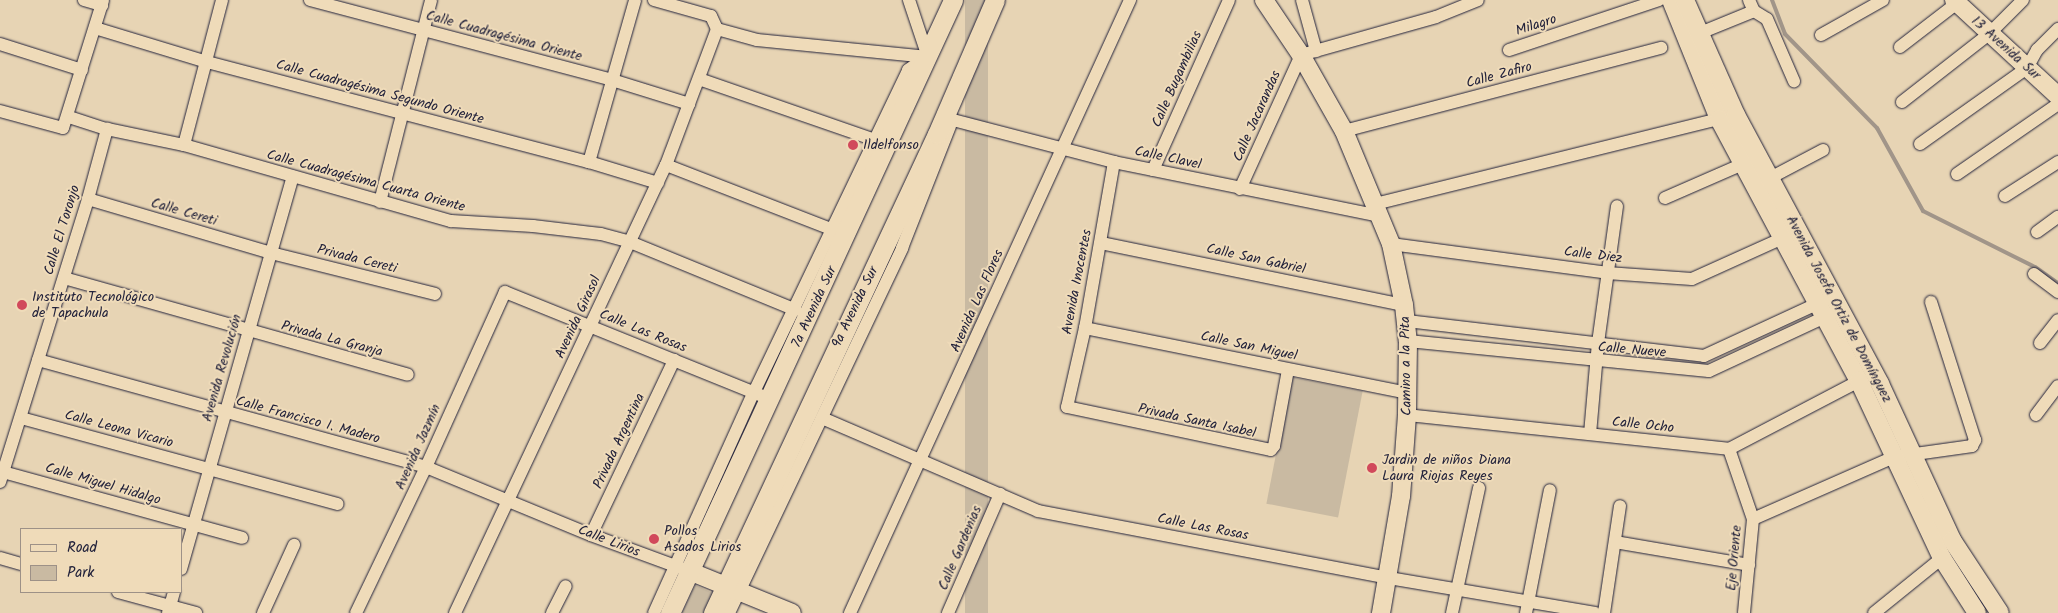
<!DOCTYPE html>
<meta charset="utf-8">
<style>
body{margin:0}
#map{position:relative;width:2058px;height:613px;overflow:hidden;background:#e7d4b4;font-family:Kalam,sans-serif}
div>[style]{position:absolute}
.green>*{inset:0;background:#c9baa2;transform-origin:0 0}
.stream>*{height:4px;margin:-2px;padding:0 2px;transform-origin:2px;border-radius:2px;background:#a19589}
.roads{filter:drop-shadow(0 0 1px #22223b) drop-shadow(0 0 1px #22223b)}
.street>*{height:12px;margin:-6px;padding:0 6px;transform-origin:6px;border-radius:6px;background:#efdbb9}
.secondary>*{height:18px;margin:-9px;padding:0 9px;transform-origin:9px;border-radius:9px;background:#efdbb9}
.primary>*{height:19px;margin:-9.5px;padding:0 9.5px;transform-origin:9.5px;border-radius:9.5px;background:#efdbb9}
.dots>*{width:14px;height:14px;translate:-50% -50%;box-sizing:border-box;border:2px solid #efdbb9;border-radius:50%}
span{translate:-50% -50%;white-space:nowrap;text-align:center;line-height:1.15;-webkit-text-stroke:4px #efdbb9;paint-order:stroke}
.street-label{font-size:14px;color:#22223b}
.poi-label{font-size:14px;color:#22223b}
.left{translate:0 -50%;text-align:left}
.legend{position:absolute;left:20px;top:528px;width:162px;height:65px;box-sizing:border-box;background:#efdbb9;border:1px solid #9d9187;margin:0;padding:6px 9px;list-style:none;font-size:15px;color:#22223b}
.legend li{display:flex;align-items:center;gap:10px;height:25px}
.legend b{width:25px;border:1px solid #9d9187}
</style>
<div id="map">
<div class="green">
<i style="left:965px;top:0;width:23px;height:622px"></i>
<i style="left:1291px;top:377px;width:73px;height:129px;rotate:11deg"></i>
<i style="clip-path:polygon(695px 585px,715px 594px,706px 613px,682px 613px)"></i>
</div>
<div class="stream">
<i style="left:1772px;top:0;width:36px;rotate:69deg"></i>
<i style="left:1785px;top:34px;width:132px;rotate:45.6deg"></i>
<i style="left:1877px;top:128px;width:95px;rotate:61deg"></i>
<i style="left:1923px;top:211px;width:125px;rotate:26.6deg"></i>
<i style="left:2035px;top:267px;width:28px;rotate:35deg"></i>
</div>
<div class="roads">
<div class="street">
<i style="left:84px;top:0;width:19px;rotate:16deg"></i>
<i style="left:310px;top:0;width:312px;rotate:14.8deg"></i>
<i style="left:612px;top:80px;width:81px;rotate:17.3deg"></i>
<i style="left:654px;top:0;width:59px;rotate:15.7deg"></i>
<i style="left:711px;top:16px;width:14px;rotate:65deg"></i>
<i style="left:717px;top:29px;width:41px;rotate:15.4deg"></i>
<i style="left:757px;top:40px;width:172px;rotate:5.7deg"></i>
<i style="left:909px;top:0;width:60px;rotate:71.6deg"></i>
<i style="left:1302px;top:0;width:53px;rotate:74.6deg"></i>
<i style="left:1749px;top:0;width:12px;rotate:66deg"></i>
<i style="left:1754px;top:11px;width:15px;rotate:32deg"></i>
<i style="left:1767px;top:19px;width:68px;rotate:66.5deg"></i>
<i style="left:95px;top:28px;width:117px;rotate:16.9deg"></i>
<i style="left:207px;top:62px;width:395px;rotate:14.7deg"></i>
<i style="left:589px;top:162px;width:72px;rotate:16.9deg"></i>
<i style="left:1700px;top:33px;width:58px;rotate:-22.2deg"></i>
<i style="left:1821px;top:35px;width:71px;rotate:-29.4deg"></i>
<i style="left:0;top:44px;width:86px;rotate:17.6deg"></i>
<i style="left:1900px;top:47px;width:77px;rotate:-37.6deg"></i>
<i style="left:1509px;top:50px;width:158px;rotate:-18.4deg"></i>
<i style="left:699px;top:79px;width:186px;rotate:19.1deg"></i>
<i style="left:1902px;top:102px;width:110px;rotate:-38deg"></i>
<i style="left:1989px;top:34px;width:48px;rotate:-45deg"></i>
<i style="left:0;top:111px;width:65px;rotate:15.1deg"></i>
<i style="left:63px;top:128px;width:134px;rotate:-72.6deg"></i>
<i style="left:69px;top:117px;width:40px;rotate:18deg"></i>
<i style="left:107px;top:129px;width:79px;rotate:11.7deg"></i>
<i style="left:184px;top:145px;width:278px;rotate:15.9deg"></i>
<i style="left:451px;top:221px;width:82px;rotate:3.5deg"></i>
<i style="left:533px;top:226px;width:68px;rotate:6.7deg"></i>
<i style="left:601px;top:234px;width:30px;rotate:15deg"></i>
<i style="left:630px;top:242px;width:179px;rotate:22.3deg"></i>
<i style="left:953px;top:120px;width:166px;rotate:14.6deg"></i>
<i style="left:1114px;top:162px;width:271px;rotate:11.5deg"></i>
<i style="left:1344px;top:131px;width:328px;rotate:-14.7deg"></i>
<i style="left:1920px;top:144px;width:131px;rotate:-35.4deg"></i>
<i style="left:2027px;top:68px;width:21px;rotate:-61deg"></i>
<i style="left:2037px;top:50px;width:30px;rotate:-45deg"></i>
<i style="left:184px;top:145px;width:150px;rotate:-75.3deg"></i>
<i style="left:589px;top:162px;width:168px;rotate:-74.1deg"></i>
<i style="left:1114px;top:162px;width:169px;rotate:99.9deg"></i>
<i style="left:1085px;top:328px;width:81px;rotate:102.8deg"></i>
<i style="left:1067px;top:407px;width:208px;rotate:11.9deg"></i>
<i style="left:1271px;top:450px;width:5px;rotate:-53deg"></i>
<i style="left:1274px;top:446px;width:77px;rotate:-79.6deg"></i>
<i style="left:666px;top:165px;width:188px;rotate:21.2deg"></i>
<i style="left:1153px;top:170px;width:186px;rotate:-65.9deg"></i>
<i style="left:1957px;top:174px;width:123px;rotate:-34.7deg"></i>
<i style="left:1770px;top:178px;width:60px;rotate:-27.8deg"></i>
<i style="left:1240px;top:189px;width:147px;rotate:-65.5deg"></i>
<i style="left:1301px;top:55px;width:140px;rotate:-15.7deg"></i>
<i style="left:1436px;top:17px;width:45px;rotate:-22deg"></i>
<i style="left:2005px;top:196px;width:63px;rotate:-32.7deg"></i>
<i style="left:1665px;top:198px;width:85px;rotate:-23.6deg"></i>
<i style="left:88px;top:199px;width:191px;rotate:16.4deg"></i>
<i style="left:271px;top:253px;width:169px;rotate:14deg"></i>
<i style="left:380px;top:202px;width:208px;rotate:-75.8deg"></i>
<i style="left:1375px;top:204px;width:354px;rotate:-13.9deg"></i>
<i style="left:2037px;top:232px;width:26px;rotate:-36deg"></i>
<i style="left:1101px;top:243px;width:309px;rotate:11.6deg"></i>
<i style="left:1391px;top:244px;width:218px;rotate:7.6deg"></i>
<i style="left:1607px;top:273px;width:85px;rotate:4deg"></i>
<i style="left:1692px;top:279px;width:100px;rotate:-24.3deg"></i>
<i style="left:2034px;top:274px;width:30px;rotate:37deg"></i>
<i style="left:64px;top:278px;width:357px;rotate:15.7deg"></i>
<i style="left:1407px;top:321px;width:299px;rotate:6.7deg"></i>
<i style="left:1704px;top:356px;width:133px;rotate:-24.8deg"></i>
<i style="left:1085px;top:328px;width:329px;rotate:11.4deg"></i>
<i style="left:1408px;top:341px;width:302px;rotate:5.7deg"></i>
<i style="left:1709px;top:371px;width:135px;rotate:-25deg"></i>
<i style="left:2040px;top:343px;width:29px;rotate:-52deg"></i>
<i style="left:38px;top:360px;width:402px;rotate:15.4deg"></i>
<i style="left:426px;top:467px;width:178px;rotate:22.4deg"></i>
<i style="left:591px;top:535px;width:104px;rotate:20.2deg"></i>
<i style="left:1407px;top:415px;width:324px;rotate:6deg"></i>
<i style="left:1729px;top:449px;width:147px;rotate:-27.6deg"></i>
<i style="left:2036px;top:415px;width:36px;rotate:-53deg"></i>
<i style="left:21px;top:418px;width:328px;rotate:15.2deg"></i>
<i style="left:822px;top:418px;width:235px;rotate:23.3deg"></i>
<i style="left:1038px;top:511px;width:357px;rotate:10.8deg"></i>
<i style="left:1389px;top:578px;width:209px;rotate:9.6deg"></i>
<i style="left:1590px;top:434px;width:91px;rotate:-85deg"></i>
<i style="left:1598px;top:343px;width:138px;rotate:-82.1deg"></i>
<i style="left:1729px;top:449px;width:74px;rotate:71.1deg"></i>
<i style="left:1753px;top:519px;width:94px;rotate:95.5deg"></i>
<i style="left:3px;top:472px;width:248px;rotate:15.4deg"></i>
<i style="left:0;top:482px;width:296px;rotate:-72.7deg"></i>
<i style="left:88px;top:199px;width:73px;rotate:-74.8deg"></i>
<i style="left:1753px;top:519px;width:154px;rotate:-23.7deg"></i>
<i style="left:1894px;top:457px;width:79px;rotate:-8deg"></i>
<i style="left:1972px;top:446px;width:7px;rotate:-63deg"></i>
<i style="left:1975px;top:440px;width:145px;rotate:-107.7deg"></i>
<i style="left:591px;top:535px;width:194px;rotate:-64.6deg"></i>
<i style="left:1615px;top:542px;width:136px;rotate:9.7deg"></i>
<i style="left:0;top:558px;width:22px;rotate:16deg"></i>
<i style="left:181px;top:569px;width:408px;rotate:-74.1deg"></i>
<i style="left:118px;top:592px;width:81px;rotate:15.1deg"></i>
<i style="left:168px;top:613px;width:22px;rotate:-74deg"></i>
<i style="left:263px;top:613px;width:75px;rotate:-65.5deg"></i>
<i style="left:356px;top:613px;width:162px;rotate:-64.4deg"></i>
<i style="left:426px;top:467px;width:192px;rotate:-65.7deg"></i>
<i style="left:505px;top:292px;width:286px;rotate:22deg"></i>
<i style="left:455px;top:613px;width:495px;rotate:-64.8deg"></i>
<i style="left:666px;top:165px;width:145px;rotate:-69.4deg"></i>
<i style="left:552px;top:613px;width:30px;rotate:-63deg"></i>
<i style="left:654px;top:613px;width:243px;rotate:-65.7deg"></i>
<i style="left:754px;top:392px;width:357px;rotate:-64.4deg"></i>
<i style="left:908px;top:70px;width:19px;rotate:-35deg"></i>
<i style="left:729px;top:613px;width:404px;rotate:-64.6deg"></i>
<i style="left:902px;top:248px;width:131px;rotate:-68.5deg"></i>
<i style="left:850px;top:613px;width:674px;rotate:-65.45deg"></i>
<i style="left:948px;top:613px;width:130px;rotate:-66.4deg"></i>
<i style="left:1452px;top:613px;width:128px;rotate:-77.8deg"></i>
<i style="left:1526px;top:613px;width:125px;rotate:-79deg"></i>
<i style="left:1604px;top:613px;width:108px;rotate:-81.5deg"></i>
<i style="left:1874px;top:613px;width:87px;rotate:-39deg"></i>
</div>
<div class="secondary">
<i style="left:1264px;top:0;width:66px;rotate:56.1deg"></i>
<i style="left:1301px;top:55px;width:87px;rotate:60.5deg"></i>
<i style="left:1344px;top:131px;width:122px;rotate:67.4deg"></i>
<i style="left:1391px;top:244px;width:62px;rotate:78deg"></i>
<i style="left:1404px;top:305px;width:36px;rotate:84deg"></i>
<i style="left:1408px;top:341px;width:74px;rotate:90.8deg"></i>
<i style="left:1407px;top:415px;width:81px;rotate:94.2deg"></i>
<i style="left:1401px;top:496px;width:119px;rotate:99.7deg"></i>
<i style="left:1671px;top:0;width:128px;rotate:68deg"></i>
<i style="left:1719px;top:119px;width:297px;rotate:61.9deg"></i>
<i style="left:1859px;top:381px;width:195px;rotate:64.9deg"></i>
<i style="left:1942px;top:558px;width:65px;rotate:57.5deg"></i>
<i style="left:1685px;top:0;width:126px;rotate:66.1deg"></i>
<i style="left:1736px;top:115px;width:305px;rotate:61.8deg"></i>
<i style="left:1880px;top:384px;width:172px;rotate:65.2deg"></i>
<i style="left:1952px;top:540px;width:87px;rotate:56.7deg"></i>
<i style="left:1954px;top:0;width:142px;rotate:42.7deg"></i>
<i style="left:689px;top:571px;width:111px;rotate:22.2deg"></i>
</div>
<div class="primary">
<i style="left:670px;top:613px;width:675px;rotate:-65.22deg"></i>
<i style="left:713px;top:613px;width:529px;rotate:-64.94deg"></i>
<i style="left:937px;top:134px;width:146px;rotate:-66.6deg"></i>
</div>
</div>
<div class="dots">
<i style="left:853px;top:145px;background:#d1495b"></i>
<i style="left:22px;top:305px;background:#d1495b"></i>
<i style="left:1372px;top:468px;background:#d1495b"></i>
<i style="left:654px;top:539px;background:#d1495b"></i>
</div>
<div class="street-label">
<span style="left:1536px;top:25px;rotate:-18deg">Milagro</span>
<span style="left:504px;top:36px;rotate:15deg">Calle Cuadragésima Oriente</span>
<span style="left:2006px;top:48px;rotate:42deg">13 Avenida Sur</span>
<span style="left:1499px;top:75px;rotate:-15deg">Calle Zafiro</span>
<span style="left:1177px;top:79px;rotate:-66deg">Calle Bugambilias</span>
<span style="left:380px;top:92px;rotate:15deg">Calle Cuadragésima Segundo Oriente</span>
<span style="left:1257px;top:116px;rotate:-66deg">Calle Jacarandas</span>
<span style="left:1168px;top:158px;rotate:12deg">Calle Clavel</span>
<span style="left:366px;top:181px;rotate:15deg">Calle Cuadragésima Cuarta Oriente</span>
<span style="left:184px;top:212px;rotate:16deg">Calle Cereti</span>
<span style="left:62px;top:230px;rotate:-73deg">Calle El Toronjo</span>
<span style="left:1593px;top:255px;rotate:7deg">Calle Diez</span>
<span style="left:357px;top:259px;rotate:14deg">Privada Cereti</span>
<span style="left:1256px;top:259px;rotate:12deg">Calle San Gabriel</span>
<span style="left:1077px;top:282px;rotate:-79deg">Avenida Inocentes</span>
<span style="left:977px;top:301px;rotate:-66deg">Avenida Las Flores</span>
<span style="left:814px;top:307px;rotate:-65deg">7a Avenida Sur</span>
<span style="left:855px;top:307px;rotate:-64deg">9a Avenida Sur</span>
<span style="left:1839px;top:309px;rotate:62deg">Avenida Josefa Ortiz de Domínguez</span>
<span style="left:578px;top:317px;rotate:-65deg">Avenida Girasol</span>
<span style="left:643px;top:331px;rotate:22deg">Calle Las Rosas</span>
<span style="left:332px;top:339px;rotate:15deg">Privada La Granja</span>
<span style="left:1249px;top:346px;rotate:12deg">Calle San Miguel</span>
<span style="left:1632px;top:350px;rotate:5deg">Calle Nueve</span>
<span style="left:1406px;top:366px;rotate:-91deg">Camino a la Pita</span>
<span style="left:222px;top:368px;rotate:-74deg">Avenida Revolución</span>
<span style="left:308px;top:420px;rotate:15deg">Calle Francisco I. Madero</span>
<span style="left:1197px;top:421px;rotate:12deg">Privada Santa Isabel</span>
<span style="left:1643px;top:425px;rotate:6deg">Calle Ocho</span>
<span style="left:119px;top:429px;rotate:15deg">Calle Leona Vicario</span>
<span style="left:619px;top:441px;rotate:-65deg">Privada Argentina</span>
<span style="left:418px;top:447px;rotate:-66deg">Avenida Jazmín</span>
<span style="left:103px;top:484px;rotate:16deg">Calle Miguel Hidalgo</span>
<span style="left:1203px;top:527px;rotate:11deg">Calle Las Rosas</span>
<span style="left:609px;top:541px;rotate:21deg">Calle Lirios</span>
<span style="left:960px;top:548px;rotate:-67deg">Calle Gardenias</span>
<span style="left:1734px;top:558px;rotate:-85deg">Eje Oriente</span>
</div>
<div class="poi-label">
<span class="left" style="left:863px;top:145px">Ildelfonso</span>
<span class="left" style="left:32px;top:305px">Instituto Tecnológico<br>de Tapachula</span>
<span class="left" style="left:1382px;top:468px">Jardin de niños Diana<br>Laura Riojas Reyes</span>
<span class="left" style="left:664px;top:539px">Pollos<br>Asados Lirios</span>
</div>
<ul class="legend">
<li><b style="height:6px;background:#efdbb9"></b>Road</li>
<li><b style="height:14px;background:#c9baa2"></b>Park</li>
</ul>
</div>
